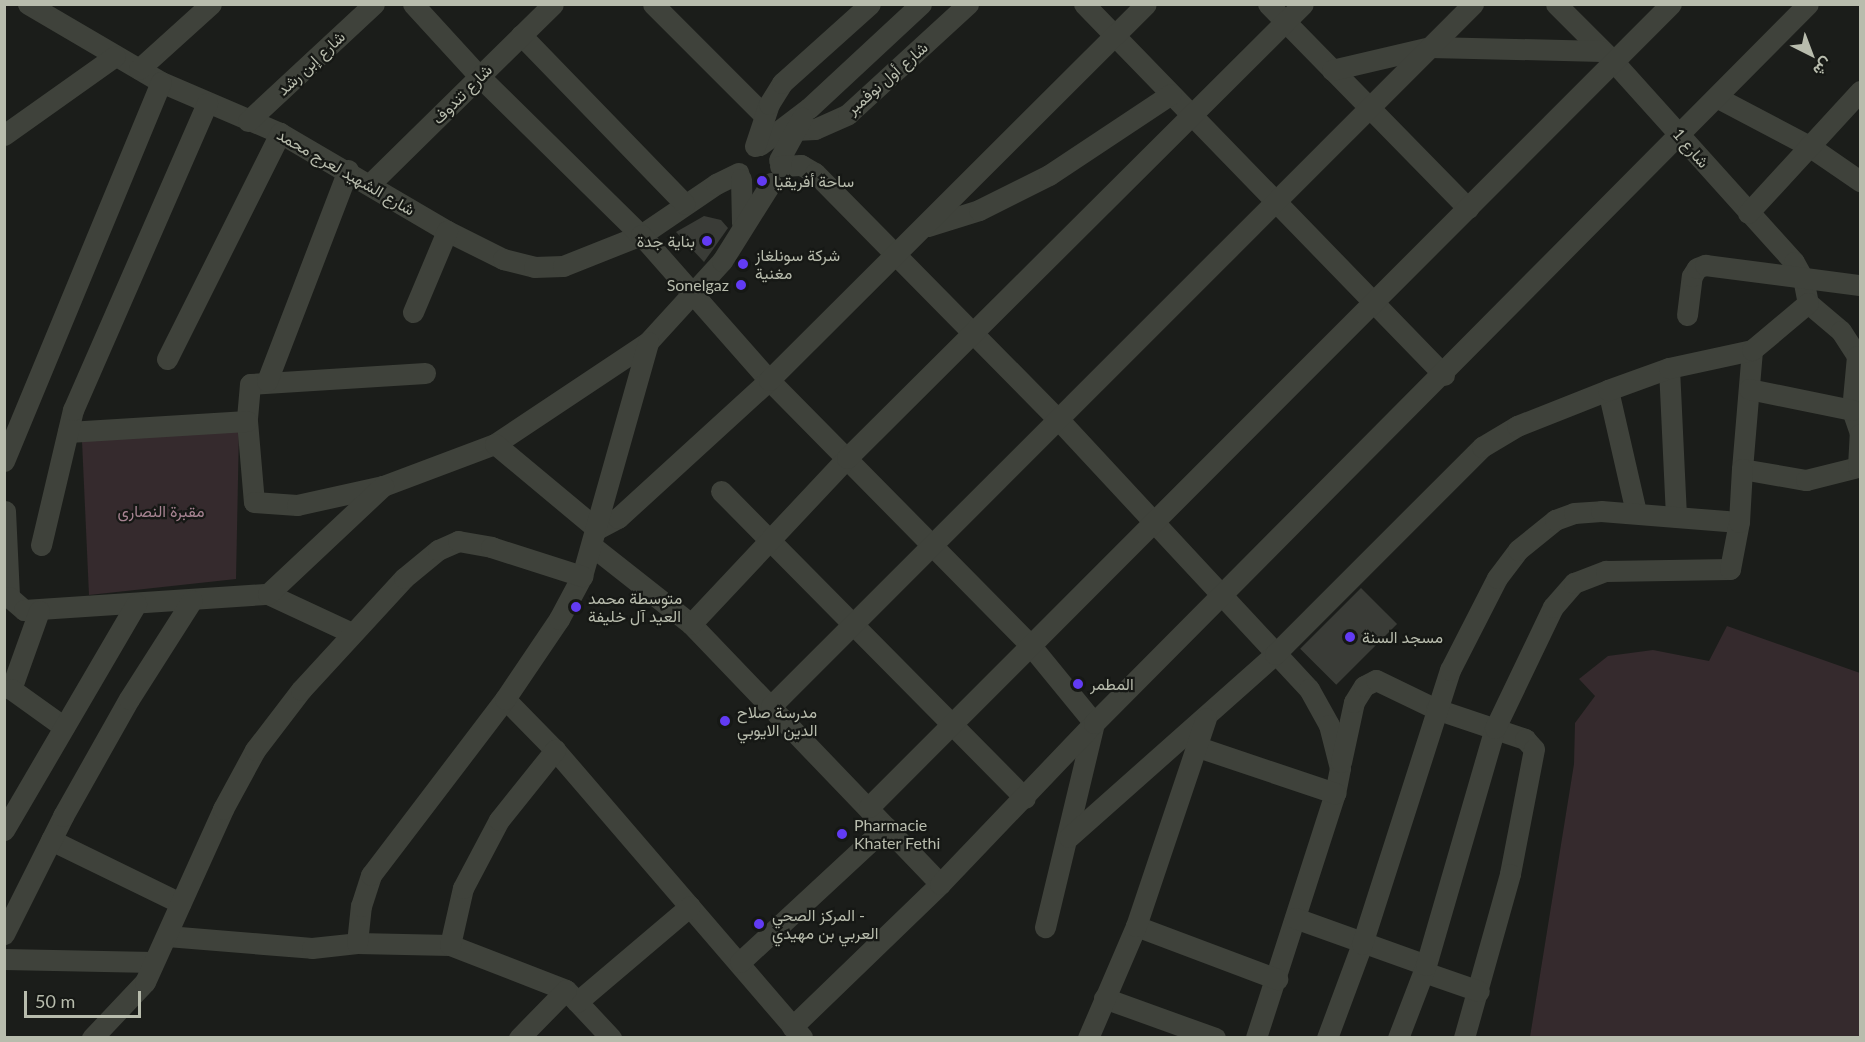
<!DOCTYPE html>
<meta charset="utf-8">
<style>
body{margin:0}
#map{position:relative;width:1865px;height:1042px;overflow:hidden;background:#1b1d1a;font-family:Lato,Vazirmatn,sans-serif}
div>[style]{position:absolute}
.green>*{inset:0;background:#352a2d}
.building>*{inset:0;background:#3a3c37;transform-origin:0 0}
.minor>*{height:21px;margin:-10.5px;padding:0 10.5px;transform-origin:10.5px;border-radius:10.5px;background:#3f423b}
.dots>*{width:16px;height:16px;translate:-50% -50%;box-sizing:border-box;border:3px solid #161815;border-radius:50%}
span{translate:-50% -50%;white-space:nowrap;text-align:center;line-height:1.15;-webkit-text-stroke:4.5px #161815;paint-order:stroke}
.street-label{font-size:16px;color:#b8bcad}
.poi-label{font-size:16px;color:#b8bcad}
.left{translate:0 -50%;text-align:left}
.right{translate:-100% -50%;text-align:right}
.park-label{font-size:16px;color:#a78492}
.frame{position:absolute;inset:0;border:6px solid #b8bcad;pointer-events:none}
.north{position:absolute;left:1781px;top:24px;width:60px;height:60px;-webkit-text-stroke:4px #161815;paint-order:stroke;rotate:138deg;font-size:16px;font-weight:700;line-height:24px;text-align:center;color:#b8bcad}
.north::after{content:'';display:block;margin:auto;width:21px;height:27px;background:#b8bcad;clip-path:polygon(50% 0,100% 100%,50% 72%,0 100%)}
.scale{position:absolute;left:24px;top:991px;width:117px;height:27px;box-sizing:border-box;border:3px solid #b8bcad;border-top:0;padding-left:8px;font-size:18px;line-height:21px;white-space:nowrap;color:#b8bcad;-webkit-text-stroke:4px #161815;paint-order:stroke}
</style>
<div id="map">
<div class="green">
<i style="clip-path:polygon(239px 429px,236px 579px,89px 595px,82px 441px)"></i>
<i style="clip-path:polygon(1727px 626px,1860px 673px,1860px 1037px,1530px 1037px,1574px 764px,1575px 723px,1595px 696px,1579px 679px,1608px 656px,1653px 650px,1709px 661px)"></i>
</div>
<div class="building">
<i style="clip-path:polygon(704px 216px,721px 220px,728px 228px,704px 262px,676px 232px)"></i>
<i style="left:1361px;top:588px;width:51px;height:86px;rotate:45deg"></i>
</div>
<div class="minor">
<i style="left:28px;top:4px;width:154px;rotate:30.4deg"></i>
<i style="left:161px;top:82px;width:129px;rotate:23.2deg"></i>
<i style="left:280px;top:133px;width:194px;rotate:30.4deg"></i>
<i style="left:447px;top:231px;width:63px;rotate:26.6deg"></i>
<i style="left:503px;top:259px;width:32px;rotate:14deg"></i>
<i style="left:534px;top:267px;width:29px;rotate:-2deg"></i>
<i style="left:563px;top:266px;width:84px;rotate:-21.7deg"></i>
<i style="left:641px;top:235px;width:91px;rotate:-34.2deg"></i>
<i style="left:716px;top:184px;width:25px;rotate:-26deg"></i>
<i style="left:413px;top:4px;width:99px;rotate:47.5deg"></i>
<i style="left:480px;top:77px;width:226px;rotate:44.5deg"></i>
<i style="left:641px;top:235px;width:193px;rotate:48.6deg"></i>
<i style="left:769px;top:380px;width:373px;rotate:45.4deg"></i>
<i style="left:1031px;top:646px;width:99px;rotate:50.7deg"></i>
<i style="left:1094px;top:723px;width:210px;rotate:103.5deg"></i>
<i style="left:653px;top:4px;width:158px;rotate:45deg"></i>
<i style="left:1084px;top:4px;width:517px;rotate:45.86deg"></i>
<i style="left:1268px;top:4px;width:286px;rotate:45.6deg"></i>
<i style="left:1556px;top:4px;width:81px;rotate:45deg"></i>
<i style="left:1613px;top:61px;width:270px;rotate:48deg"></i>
<i style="left:1794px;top:262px;width:18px;rotate:61deg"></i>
<i style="left:1803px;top:278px;width:25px;rotate:79deg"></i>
<i style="left:521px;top:35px;width:235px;rotate:45.9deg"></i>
<i style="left:139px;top:69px;width:97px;rotate:-42.1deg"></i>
<i style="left:1332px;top:70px;width:101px;rotate:-13.2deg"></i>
<i style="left:1430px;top:47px;width:172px;rotate:1.3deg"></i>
<i style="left:1718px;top:98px;width:103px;rotate:27.8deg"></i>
<i style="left:1809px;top:146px;width:62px;rotate:34.5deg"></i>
<i style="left:248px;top:121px;width:172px;rotate:-42.9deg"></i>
<i style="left:795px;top:130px;width:20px;rotate:-3deg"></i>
<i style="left:815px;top:129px;width:36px;rotate:-24deg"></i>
<i style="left:848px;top:114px;width:163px;rotate:-42.5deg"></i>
<i style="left:4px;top:135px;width:136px;rotate:-35.4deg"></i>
<i style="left:760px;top:145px;width:61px;rotate:-37.1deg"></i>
<i style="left:809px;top:108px;width:153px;rotate:-42.9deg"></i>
<i style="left:755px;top:146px;width:44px;rotate:-71.6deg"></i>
<i style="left:769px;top:104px;width:25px;rotate:-58deg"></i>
<i style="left:782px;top:83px;width:118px;rotate:-41.9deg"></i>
<i style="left:779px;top:160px;width:48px;rotate:-61.3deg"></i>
<i style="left:780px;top:166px;width:21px;rotate:-3deg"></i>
<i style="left:801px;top:165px;width:16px;rotate:30deg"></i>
<i style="left:815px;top:173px;width:347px;rotate:45.4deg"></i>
<i style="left:1059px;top:420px;width:367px;rotate:47.1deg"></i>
<i style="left:1309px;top:689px;width:41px;rotate:60.9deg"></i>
<i style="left:1329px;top:725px;width:44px;rotate:75.7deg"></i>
<i style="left:1340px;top:768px;width:25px;rotate:101deg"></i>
<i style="left:1335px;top:793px;width:257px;rotate:107.9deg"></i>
<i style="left:741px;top:179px;width:44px;rotate:88.7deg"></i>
<i style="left:371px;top:183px;width:255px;rotate:-44.5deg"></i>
<i style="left:1748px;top:213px;width:166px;rotate:-47.4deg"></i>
<i style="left:928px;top:226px;width:53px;rotate:-17.4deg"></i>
<i style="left:979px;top:210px;width:78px;rotate:-26.6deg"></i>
<i style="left:1049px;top:175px;width:146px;rotate:-33.6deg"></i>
<i style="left:1808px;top:303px;width:43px;rotate:40.3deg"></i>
<i style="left:1841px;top:331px;width:30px;rotate:57deg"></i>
<i style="left:1857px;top:356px;width:54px;rotate:95.3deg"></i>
<i style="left:1852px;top:410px;width:24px;rotate:71deg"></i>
<i style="left:413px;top:312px;width:88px;rotate:-67.2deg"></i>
<i style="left:1687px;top:315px;width:39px;rotate:-83deg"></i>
<i style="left:1692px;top:276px;width:9px;rotate:-58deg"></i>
<i style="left:1697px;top:268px;width:9px;rotate:-21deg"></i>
<i style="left:1705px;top:265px;width:156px;rotate:7.4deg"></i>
<i style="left:1752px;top:350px;width:119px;rotate:94.8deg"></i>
<i style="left:1742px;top:469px;width:65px;rotate:9.8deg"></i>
<i style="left:1806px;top:480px;width:54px;rotate:-14deg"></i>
<i style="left:1858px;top:467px;width:33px;rotate:-87deg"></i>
<i style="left:167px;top:359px;width:253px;rotate:-63.4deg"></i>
<i style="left:1669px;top:368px;width:149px;rotate:87.3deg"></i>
<i style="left:425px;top:373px;width:175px;rotate:176.4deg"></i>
<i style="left:250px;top:384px;width:37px;rotate:95deg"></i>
<i style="left:247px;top:421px;width:81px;rotate:85.1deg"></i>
<i style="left:254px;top:502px;width:43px;rotate:4deg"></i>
<i style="left:297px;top:505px;width:88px;rotate:-12.5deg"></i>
<i style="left:383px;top:486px;width:120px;rotate:-20.6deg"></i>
<i style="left:495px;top:444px;width:184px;rotate:-33.7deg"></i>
<i style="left:648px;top:342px;width:110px;rotate:-47.6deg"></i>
<i style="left:722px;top:261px;width:92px;rotate:-57.9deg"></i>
<i style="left:267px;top:381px;width:226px;rotate:-69deg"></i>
<i style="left:1749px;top:389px;width:105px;rotate:11.5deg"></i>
<i style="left:1608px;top:390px;width:125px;rotate:77.1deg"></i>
<i style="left:68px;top:432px;width:179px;rotate:-3.5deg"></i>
<i style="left:495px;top:444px;width:133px;rotate:39.8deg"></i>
<i style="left:597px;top:529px;width:24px;rotate:-28deg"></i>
<i style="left:618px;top:518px;width:205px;rotate:-42.4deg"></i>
<i style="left:769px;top:380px;width:532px;rotate:-44.92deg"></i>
<i style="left:4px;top:461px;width:410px;rotate:-67.5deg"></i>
<i style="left:721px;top:491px;width:432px;rotate:45.3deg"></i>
<i style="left:5px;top:511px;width:86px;rotate:87.3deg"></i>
<i style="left:9px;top:597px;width:20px;rotate:41deg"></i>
<i style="left:24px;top:610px;width:245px;rotate:-3.8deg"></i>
<i style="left:268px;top:594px;width:93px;rotate:24.9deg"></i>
<i style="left:41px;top:545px;width:139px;rotate:-76.7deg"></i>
<i style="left:73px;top:410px;width:335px;rotate:-66.4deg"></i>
<i style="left:592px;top:546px;width:126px;rotate:38.2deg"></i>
<i style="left:691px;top:624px;width:360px;rotate:46.2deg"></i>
<i style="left:268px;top:594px;width:158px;rotate:-43.2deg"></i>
<i style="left:39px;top:611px;width:83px;rotate:109.7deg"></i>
<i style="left:11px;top:689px;width:65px;rotate:35.6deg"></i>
<i style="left:691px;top:624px;width:228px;rotate:-46.8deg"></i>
<i style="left:847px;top:458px;width:643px;rotate:-44.87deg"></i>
<i style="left:505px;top:699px;width:71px;rotate:45.6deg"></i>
<i style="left:555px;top:750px;width:379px;rotate:49.3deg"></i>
<i style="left:771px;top:706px;width:993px;rotate:-45deg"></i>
<i style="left:1198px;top:747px;width:145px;rotate:18.6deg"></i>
<i style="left:1341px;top:762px;width:61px;rotate:-77.8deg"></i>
<i style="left:1354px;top:702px;width:19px;rotate:-58deg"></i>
<i style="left:1364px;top:686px;width:13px;rotate:-27deg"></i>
<i style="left:1376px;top:680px;width:67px;rotate:25.8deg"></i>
<i style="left:1436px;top:709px;width:94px;rotate:18.6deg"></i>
<i style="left:1525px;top:739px;width:13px;rotate:48deg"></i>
<i style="left:1534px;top:749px;width:127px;rotate:100.9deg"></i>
<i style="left:1510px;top:874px;width:170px;rotate:105.7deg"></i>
<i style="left:869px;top:807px;width:1135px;rotate:-45.04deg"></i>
<i style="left:4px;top:830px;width:262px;rotate:-59.7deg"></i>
<i style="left:1069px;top:837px;width:276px;rotate:-41.6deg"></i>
<i style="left:1275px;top:654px;width:293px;rotate:-45deg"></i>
<i style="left:1482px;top:447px;width:41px;rotate:-31deg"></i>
<i style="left:1517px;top:426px;width:98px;rotate:-21.6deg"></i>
<i style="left:1608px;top:390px;width:65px;rotate:-19.8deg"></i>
<i style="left:1669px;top:368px;width:85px;rotate:-12.2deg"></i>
<i style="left:1752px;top:350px;width:73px;rotate:-40deg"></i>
<i style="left:51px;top:840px;width:144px;rotate:26deg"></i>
<i style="left:1295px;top:918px;width:139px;rotate:19.7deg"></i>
<i style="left:1136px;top:926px;width:151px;rotate:20.6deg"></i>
<i style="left:4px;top:934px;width:132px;rotate:-63.4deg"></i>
<i style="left:63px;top:816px;width:134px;rotate:-60.6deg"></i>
<i style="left:129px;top:699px;width:117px;rotate:-57.5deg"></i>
<i style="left:167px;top:936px;width:145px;rotate:4.7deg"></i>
<i style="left:312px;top:948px;width:45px;rotate:-6.3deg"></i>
<i style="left:357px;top:943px;width:93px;rotate:1.2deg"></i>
<i style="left:450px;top:945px;width:124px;rotate:21.2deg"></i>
<i style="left:566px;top:990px;width:66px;rotate:46.8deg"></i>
<i style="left:357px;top:943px;width:37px;rotate:-84deg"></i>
<i style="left:361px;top:906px;width:33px;rotate:-72deg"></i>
<i style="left:371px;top:875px;width:221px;rotate:-52.7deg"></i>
<i style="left:505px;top:699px;width:97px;rotate:-56deg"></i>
<i style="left:559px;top:619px;width:49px;rotate:-61.9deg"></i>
<i style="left:582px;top:576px;width:243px;rotate:-74.2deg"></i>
<i style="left:450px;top:945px;width:58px;rotate:-77.2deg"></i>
<i style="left:463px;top:888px;width:77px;rotate:-62.1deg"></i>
<i style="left:499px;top:820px;width:90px;rotate:-51.3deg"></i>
<i style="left:4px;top:959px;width:149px;rotate:1.2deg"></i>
<i style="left:740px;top:962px;width:199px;rotate:-42.8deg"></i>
<i style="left:1424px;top:972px;width:58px;rotate:19.1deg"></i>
<i style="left:1104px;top:998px;width:118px;rotate:19.8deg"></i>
<i style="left:577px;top:1002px;width:148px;rotate:-40.3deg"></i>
<i style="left:792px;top:1027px;width:206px;rotate:-44deg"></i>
<i style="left:940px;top:884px;width:223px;rotate:-46.3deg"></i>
<i style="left:1094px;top:723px;width:1013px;rotate:-45.2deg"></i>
<i style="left:92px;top:1038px;width:77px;rotate:-46.6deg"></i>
<i style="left:145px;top:982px;width:190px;rotate:-65.7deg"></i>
<i style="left:223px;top:809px;width:67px;rotate:-61.5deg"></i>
<i style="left:255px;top:750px;width:76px;rotate:-52.5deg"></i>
<i style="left:301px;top:690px;width:152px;rotate:-47.4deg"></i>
<i style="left:404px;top:578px;width:44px;rotate:-39.5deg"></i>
<i style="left:438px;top:550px;width:22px;rotate:-24deg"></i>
<i style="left:458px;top:541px;width:34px;rotate:10deg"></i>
<i style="left:491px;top:547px;width:96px;rotate:17.7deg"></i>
<i style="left:519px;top:1038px;width:67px;rotate:-45.6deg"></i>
<i style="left:1088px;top:1038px;width:122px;rotate:-66.8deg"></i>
<i style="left:1136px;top:926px;width:219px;rotate:-71.4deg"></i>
<i style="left:1327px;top:1038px;width:100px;rotate:-69.6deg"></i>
<i style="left:1362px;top:944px;width:288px;rotate:-72.2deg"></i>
<i style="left:1450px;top:670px;width:103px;rotate:-62.9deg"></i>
<i style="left:1497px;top:578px;width:35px;rotate:-53deg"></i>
<i style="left:1518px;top:550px;width:48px;rotate:-39deg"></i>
<i style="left:1555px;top:520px;width:20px;rotate:-20deg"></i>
<i style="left:1574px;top:513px;width:27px;rotate:-4deg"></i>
<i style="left:1601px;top:511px;width:138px;rotate:4.6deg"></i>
<i style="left:1398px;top:1038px;width:78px;rotate:-69deg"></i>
<i style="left:1426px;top:965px;width:247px;rotate:-73.8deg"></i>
<i style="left:1495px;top:728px;width:134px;rotate:-64.4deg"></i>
<i style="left:1553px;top:607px;width:32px;rotate:-49deg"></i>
<i style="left:1574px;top:583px;width:34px;rotate:-21deg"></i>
<i style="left:1606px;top:571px;width:124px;rotate:-0.9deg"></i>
<i style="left:1730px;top:569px;width:48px;rotate:-79.2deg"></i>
<i style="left:1739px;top:522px;width:53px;rotate:-86.8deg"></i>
</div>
<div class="dots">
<i style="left:762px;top:181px;background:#623bf4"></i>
<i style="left:707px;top:241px;background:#623bf4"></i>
<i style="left:743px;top:264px;background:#623bf4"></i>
<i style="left:741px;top:285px;background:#623bf4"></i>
<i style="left:576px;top:607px;background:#623bf4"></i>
<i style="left:1350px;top:637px;background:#623bf4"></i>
<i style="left:1078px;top:684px;background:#623bf4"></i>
<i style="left:725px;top:721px;background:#623bf4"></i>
<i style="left:842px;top:834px;background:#623bf4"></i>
<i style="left:759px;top:924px;background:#623bf4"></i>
</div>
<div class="street-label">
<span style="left:311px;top:63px;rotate:-43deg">شارع إبن رشد</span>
<span style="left:887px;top:78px;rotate:-41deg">شارع أول نوفمبر</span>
<span style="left:462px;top:94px;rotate:-45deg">شارع تندوف</span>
<span style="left:1691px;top:148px;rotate:49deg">شارع 1</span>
<span style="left:346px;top:172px;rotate:30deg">شارع الشهيد لعرج محمد</span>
</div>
<div class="poi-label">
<span class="left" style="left:774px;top:181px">ساحة أفريقيا</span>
<span class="right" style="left:695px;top:241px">بناية جدة</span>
<span class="left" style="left:755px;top:264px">شركة سونلغاز<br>مغنية</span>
<span class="right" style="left:729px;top:285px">Sonelgaz</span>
<span class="left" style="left:588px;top:607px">متوسطة محمد<br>العيد آل خليفة</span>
<span class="left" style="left:1362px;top:637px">مسجد السنة</span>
<span class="left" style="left:1090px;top:684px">المطمر</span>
<span class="left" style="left:737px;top:721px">مدرسة صلاح<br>الدين الايوبي</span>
<span class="left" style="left:854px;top:834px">Pharmacie<br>Khater Fethi</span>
<span class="left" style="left:772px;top:924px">المركز الصحي -<br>العربي بن مهيدي</span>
</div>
<div class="park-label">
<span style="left:161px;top:511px">مقبرة النصارى</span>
</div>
<div class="frame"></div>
<div class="north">ش</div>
<div class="scale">50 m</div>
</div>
